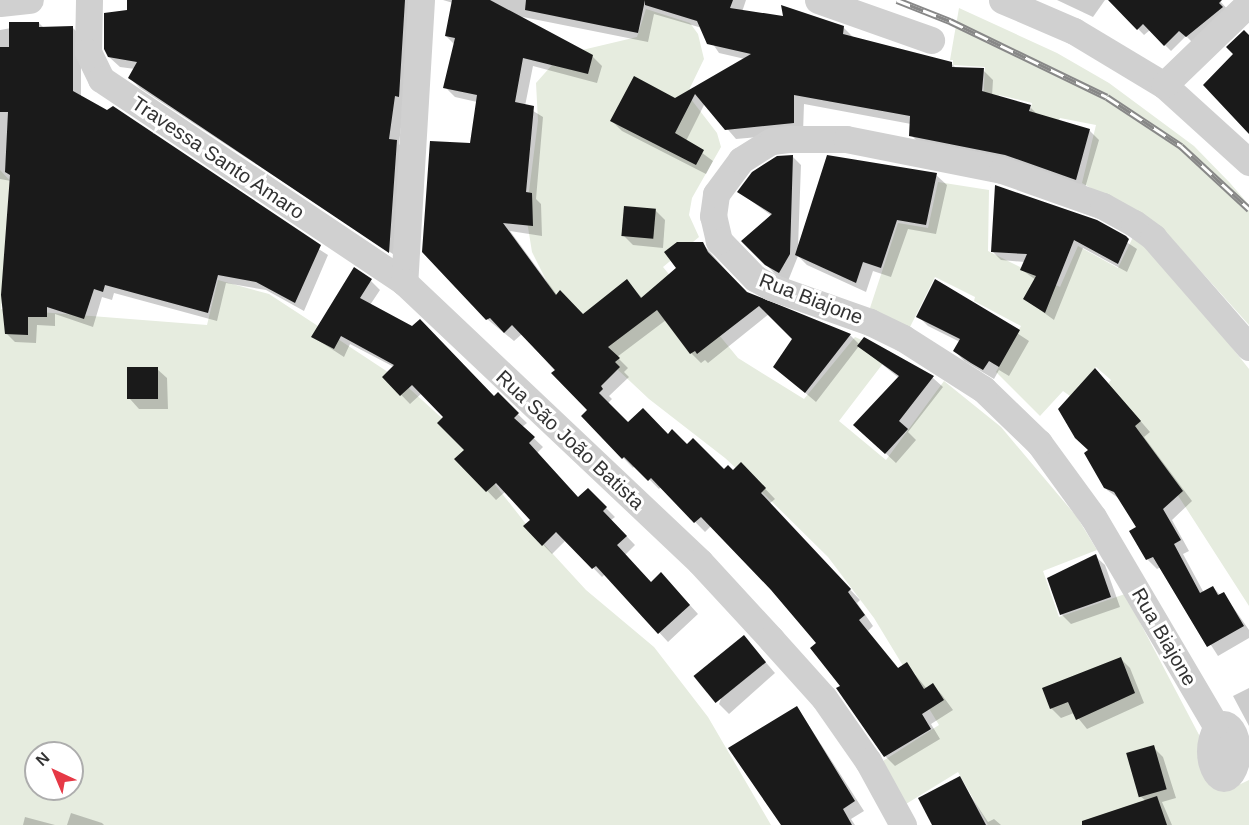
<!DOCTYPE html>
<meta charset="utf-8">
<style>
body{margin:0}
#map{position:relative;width:1249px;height:825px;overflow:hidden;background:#fff;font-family:Helvetica,sans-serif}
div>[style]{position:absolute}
.green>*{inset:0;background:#e6ecdf}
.shadow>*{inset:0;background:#0003}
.building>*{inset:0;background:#1a1a1a;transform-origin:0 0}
.minor>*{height:27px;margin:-13.5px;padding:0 13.5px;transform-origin:13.5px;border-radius:13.5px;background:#d0d0d0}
.minor>.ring{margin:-13.5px;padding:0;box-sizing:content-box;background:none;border:27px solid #d0d0d0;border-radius:50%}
.rail>*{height:7px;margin-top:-3.5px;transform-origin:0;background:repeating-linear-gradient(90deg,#fff 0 14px,#888 0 28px);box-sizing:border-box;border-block:2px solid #888}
span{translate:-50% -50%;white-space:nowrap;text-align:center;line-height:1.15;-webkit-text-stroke:6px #fff;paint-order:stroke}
.street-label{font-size:20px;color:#333}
.north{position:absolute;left:24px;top:741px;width:60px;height:60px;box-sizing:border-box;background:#fff;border:2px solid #adadad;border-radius:50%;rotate:316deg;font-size:16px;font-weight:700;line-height:24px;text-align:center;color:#333}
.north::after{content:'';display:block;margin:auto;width:21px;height:27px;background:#e63946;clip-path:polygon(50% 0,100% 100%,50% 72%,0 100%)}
</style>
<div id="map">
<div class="green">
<i style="clip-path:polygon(959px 8px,1057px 53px,1109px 83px,1194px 146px,1230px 183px,1249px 205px,1249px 325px,1163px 229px,1082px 183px,1096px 125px,1060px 118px,1052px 147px,1028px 121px,1032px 103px,999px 95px,994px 108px,983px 104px,985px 67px,953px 65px,953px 60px,950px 60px)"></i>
<i style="clip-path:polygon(646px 9px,690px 23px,698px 34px,704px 59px,687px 94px,717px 133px,721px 147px,692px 198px,689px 215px,699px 237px,663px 267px,738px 358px,804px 399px,855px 337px,891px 353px,839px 421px,886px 460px,944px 381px,1001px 427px,1077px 517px,1097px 550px,1043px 571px,1059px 617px,1125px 594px,1228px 790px,1249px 780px,1249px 825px,988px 825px,958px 772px,906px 804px,883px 761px,939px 725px,874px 618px,828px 557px,764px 494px,725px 458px,649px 399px,600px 353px,550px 288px,532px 252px,526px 215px,538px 121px,536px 83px,552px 65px,578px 51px,637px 37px)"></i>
<i style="clip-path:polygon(evenodd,0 170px,13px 184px,1px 309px,207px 325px,218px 280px,269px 294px,350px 347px,400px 380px,444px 420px,530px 529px,586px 590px,654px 647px,708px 717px,771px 825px,0 825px,0 170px,36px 753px,72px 753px,72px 789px,36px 789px,36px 753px)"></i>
<i style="clip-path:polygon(938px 182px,989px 190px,988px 251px,1060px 287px,1078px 246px,1118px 268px,1134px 235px,1164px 262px,1249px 369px,1249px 606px,1107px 385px,1111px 380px,1096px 367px,1070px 396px,1063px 391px,1040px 416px,996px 372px,1021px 326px,974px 301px,975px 297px,935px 277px,909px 329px,870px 308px,898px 223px,928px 228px)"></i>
</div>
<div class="shadow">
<i style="clip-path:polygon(131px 0,416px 0,399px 144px,406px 152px,399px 258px,140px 88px,130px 78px,135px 69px,120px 67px,109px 57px)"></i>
<i style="clip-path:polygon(443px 0,746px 0,742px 12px,843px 27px,853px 37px,951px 63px,957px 69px,983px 70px,993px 80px,992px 96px,1030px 107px,1039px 116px,1089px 130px,1099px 140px,1085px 188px,921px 145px,911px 135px,911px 124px,804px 104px,803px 133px,736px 139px,705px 103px,686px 141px,713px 161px,706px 174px,622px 131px,612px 121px,675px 100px,745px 59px,719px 53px,702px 28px,654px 14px,648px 42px,518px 16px,592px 56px,602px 66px,597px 83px,533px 66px,525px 106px,543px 117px,536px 199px,541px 204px,542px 236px,510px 231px,557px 295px,583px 316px,627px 281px,643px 299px,702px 243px,746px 293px,850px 335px,860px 345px,864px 338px,933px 378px,943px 387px,908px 432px,916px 440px,896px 463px,865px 434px,899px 378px,859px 346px,816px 402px,775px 367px,794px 339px,769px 314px,708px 363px,705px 360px,701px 363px,691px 353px,666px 320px,617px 357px,628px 368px,624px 372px,629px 377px,609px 396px,612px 399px,608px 403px,628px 424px,668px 436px,724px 471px,751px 474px,775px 499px,769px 504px,860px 600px,857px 603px,873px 626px,868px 631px,899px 669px,906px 664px,927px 689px,933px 685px,942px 695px,953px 710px,931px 724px,940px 739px,895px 766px,885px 756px,818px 643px,772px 589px,711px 526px,705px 532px,661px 487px,659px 489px,635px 465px,633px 468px,583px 416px,590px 410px,522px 334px,514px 341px,487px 319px,471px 145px,477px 102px,455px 97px,445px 87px,455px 45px,446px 36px,453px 3px)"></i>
<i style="clip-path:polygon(1057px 0,1105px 0,1093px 17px)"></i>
<i style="clip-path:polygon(1110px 0,1219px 0,1230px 12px,1193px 43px,1186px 36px,1171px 51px,1150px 30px,1144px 35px)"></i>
<i style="clip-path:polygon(39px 23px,44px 28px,72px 27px,81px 36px,81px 97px,328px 255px,304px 311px,266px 290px,226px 283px,217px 321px,114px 293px,112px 300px,102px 297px,93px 327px,55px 314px,55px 326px,37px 325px,36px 343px,15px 342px,6px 333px,11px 181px,0 179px,0 30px)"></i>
<i style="clip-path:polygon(792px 156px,801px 165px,798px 247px,828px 156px,936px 175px,947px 185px,936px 234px,908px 229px,891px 277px,873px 271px,866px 292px,807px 265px,798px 256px,788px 281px,775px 274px,743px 241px,772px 216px,739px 192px)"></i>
<i style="clip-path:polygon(655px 210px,665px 220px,663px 248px,633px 245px,623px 235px)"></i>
<i style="clip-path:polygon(1096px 222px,1137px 249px,1127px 272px,1083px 248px,1054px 320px,1025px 299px,1036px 280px,1022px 270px,1025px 262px,1001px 260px,992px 251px)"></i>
<i style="clip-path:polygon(371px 281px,380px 290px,370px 305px,494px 398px,498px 395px,527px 423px,522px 427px,543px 447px,537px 453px,579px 499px,588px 490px,615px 517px,611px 520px,635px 545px,625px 555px,651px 583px,670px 583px,698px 614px,668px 642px,605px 574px,602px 577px,566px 540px,552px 554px,525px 526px,532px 520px,506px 491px,496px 500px,457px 459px,466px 450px,445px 417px,422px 393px,410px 404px,384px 377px,394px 367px,350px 344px,344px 357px,313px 337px)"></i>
<i style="clip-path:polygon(936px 281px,1029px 341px,1009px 376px,999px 370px,994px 379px,964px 361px,955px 351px,960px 342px,928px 326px,918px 316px)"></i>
<i style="clip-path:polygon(157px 369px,167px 378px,168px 409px,139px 409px,130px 399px)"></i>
<i style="clip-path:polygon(1105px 380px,1150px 432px,1144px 437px,1192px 501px,1172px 520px,1189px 551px,1183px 554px,1204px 593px,1213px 587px,1221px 596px,1224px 594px,1249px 630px,1249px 638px,1218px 656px,1161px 567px,1157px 569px,1147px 559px,1131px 531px,1138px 527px,1121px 500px,1107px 490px,1086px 454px,1090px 451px)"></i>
<i style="clip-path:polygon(1095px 556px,1105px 565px,1120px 607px,1071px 624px,1061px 614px)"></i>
<i style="clip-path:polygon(744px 637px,775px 673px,729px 714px,719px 704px)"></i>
<i style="clip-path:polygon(1120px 658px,1130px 668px,1144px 703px,1087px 729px,1074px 713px,1061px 718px,1051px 708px)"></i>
<i style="clip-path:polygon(1249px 688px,1249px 726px,1233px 696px)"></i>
<i style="clip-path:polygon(797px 707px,864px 811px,851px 819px,855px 825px,783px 825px)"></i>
<i style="clip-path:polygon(1153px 747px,1163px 757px,1176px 798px,1162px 802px,1172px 825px,1090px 825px,1146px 801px,1140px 796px)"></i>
<i style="clip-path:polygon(959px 778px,988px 822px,994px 819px,1001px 825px,935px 825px)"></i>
<i style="clip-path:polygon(71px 813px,102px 823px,104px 825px,67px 825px)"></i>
<i style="clip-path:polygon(25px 817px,55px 825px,23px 825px)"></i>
</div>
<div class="building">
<i style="clip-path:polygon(127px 0,405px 0,399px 97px,395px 96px,389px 139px,397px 140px,389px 253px,128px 78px,137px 62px,108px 57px,104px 49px,104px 13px,127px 10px)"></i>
<i style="clip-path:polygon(452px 0,490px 0,593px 55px,588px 74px,523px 58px,515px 102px,534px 106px,526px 192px,532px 193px,533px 226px,503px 223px,556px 295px,560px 290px,583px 314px,627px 279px,641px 298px,676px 268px,664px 252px,677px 242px,703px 242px,708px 252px,747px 292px,851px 334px,805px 393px,773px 367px,792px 339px,759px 306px,697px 354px,695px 351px,690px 354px,657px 310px,608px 347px,620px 358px,615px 362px,620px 367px,601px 386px,603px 389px,599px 393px,628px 422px,643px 408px,668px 434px,672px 429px,687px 444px,693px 438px,724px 469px,728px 465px,733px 470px,741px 462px,766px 488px,761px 493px,851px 589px,848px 592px,865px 615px,859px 620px,898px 668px,907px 662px,924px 689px,933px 683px,944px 700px,922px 714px,931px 729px,884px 757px,836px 688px,840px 686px,810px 648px,816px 643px,771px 590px,701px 517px,694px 523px,651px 478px,648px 481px,624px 457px,622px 459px,581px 416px,587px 410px,551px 373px,555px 370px,512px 325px,504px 333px,490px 318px,486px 320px,422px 252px,430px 141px,470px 143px,477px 95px,443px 88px,455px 38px,445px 36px)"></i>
<i style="clip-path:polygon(526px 0,645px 0,638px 33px,525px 10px)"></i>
<i style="clip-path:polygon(645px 0,733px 0,730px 8px,783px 16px,781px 5px,844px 26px,843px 34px,952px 62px,952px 67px,984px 68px,982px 91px,1031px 105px,1029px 111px,1090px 129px,1076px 180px,1005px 155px,909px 136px,910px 116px,794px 95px,794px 123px,725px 130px,695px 94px,675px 133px,704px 150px,696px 165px,610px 121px,634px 76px,675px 98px,751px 54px,707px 44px,697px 21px,645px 5px)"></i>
<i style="clip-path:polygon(1108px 0,1222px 0,1219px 3px,1223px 7px,1186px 37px,1179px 31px,1164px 46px,1143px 24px,1137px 30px)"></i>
<i style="clip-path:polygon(9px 22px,39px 22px,39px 27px,73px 26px,73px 91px,107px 110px,113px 106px,321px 245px,295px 303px,256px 282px,218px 275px,208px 313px,105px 285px,103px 292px,94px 289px,84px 319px,47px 307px,47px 317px,28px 317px,28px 335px,5px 334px,1px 295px,10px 175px,5px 172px,8px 112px,0 112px,0 47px,9px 47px)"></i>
<i style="clip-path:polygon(1244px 30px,1249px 35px,1249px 134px,1203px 85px,1233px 54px,1226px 47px)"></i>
<i style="clip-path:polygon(793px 155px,790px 254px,779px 273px,765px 265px,741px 241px,772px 214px,737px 192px,752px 172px,777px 156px)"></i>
<i style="clip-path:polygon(827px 155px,937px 173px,926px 225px,897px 220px,881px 268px,863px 262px,856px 283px,795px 255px)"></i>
<i style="clip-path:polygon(995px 185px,1097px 220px,1126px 236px,1129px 239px,1118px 264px,1074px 240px,1045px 313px,1023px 299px,1036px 276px,1020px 270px,1027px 254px,991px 252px)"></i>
<i style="left:624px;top:206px;width:32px;height:30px;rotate:5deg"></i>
<i style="clip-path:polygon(354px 267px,372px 279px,360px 298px,412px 326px,420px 319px,494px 396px,498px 392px,519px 413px,514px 418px,535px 437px,529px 443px,578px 497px,588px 488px,607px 507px,603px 511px,627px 536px,617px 545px,651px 582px,661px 572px,690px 605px,658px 634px,596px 566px,592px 569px,556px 532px,542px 546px,523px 526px,530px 520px,496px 483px,486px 492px,454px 459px,464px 450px,437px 423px,443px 417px,412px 385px,400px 396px,382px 377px,394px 365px,341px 336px,334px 349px,311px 337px)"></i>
<i style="clip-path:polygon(935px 279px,1020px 330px,999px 367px,989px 361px,983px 370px,971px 363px,953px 351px,960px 339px,916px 317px)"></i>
<i style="clip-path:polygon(864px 337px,934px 376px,899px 421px,908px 429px,885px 454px,853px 425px,899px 376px,857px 346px)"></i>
<i style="left:158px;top:367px;width:32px;height:31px;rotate:90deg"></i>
<i style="clip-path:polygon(1095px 368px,1141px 421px,1135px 426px,1183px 491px,1163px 509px,1181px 540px,1174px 544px,1200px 593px,1213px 586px,1218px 595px,1224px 592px,1244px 626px,1207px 647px,1153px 557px,1146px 560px,1129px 531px,1136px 527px,1114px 492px,1104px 488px,1084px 453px,1088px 450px,1075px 438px,1058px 409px)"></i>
<i style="clip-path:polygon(1096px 554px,1111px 597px,1060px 615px,1047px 578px)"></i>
<i style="left:744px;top:635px;width:35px;height:65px;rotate:51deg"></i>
<i style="clip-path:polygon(1121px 657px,1135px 693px,1076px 720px,1068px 702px,1050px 709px,1042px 688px)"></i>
<i style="clip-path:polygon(797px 706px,855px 801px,843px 809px,852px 825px,781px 825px,728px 748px)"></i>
<i style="left:1154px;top:745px;width:46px;height:29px;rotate:74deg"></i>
<i style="clip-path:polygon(960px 776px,986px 825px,932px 825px,918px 798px)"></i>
<i style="clip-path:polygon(1157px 796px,1167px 825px,1082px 825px,1082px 821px)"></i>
</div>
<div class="minor">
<i style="left:89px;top:0;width:52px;rotate:91.1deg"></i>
<i style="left:88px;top:52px;width:30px;rotate:64deg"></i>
<i style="left:101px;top:79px;width:365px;rotate:33.8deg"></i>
<i style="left:421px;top:0;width:283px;rotate:93.4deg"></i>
<i style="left:404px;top:282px;width:407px;rotate:43.4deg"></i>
<i style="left:700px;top:562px;width:105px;rotate:47.3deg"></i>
<i style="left:771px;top:639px;width:79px;rotate:48.1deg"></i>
<i style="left:824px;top:698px;width:77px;rotate:55.1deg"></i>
<i style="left:868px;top:761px;width:73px;rotate:61.3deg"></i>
<i style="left:818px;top:0;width:120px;rotate:19.5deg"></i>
<i style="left:1002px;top:0;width:78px;rotate:23.3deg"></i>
<i style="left:1074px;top:31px;width:105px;rotate:31deg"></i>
<i style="left:1164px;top:85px;width:115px;rotate:42.2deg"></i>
<i style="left:0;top:3px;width:30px;rotate:-6deg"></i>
<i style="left:1164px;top:85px;width:118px;rotate:-44deg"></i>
<i class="ring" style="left:1210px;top:724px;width:-7px;height:-7px"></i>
<i style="left:1215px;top:724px;width:240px;rotate:-120.5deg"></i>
<i style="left:1093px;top:517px;width:92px;rotate:-126.1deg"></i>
<i style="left:1039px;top:443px;width:78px;rotate:-136deg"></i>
<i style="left:983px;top:389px;width:95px;rotate:-147.5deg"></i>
<i style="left:903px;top:338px;width:37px;rotate:-154deg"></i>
<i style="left:870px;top:322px;width:105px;rotate:-160.5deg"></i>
<i style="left:771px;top:287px;width:18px;rotate:-151deg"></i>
<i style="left:755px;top:278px;width:52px;rotate:-134.2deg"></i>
<i style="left:719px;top:241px;width:26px;rotate:-103deg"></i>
<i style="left:713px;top:216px;width:22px;rotate:-82deg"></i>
<i style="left:716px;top:194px;width:42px;rotate:-53.7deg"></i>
<i style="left:741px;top:160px;width:36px;rotate:-32deg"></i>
<i style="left:772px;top:141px;width:16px;rotate:-7deg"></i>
<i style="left:788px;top:139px;width:58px"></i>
<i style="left:846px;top:139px;width:159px;rotate:11.2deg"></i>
<i style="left:1002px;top:170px;width:107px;rotate:19.6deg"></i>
<i style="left:1103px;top:206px;width:35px;rotate:29deg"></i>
<i style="left:1134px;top:223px;width:24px;rotate:36deg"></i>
<i style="left:1153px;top:237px;width:146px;rotate:48.9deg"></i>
</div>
<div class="rail">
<i style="left:897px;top:0;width:57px;rotate:21.6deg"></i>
<i style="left:950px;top:21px;width:174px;rotate:25.8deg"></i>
<i style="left:1107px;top:97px;width:89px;rotate:33.5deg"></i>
<i style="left:1181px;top:146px;width:93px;rotate:42.8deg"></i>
</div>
<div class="street-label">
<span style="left:218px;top:158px;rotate:34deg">Travessa Santo Amaro</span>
<span style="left:811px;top:299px;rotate:21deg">Rua Biajone</span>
<span style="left:570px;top:440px;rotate:43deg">Rua São João Batista</span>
<span style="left:1164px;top:637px;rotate:60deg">Rua Biajone</span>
</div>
<div class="north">N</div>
</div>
